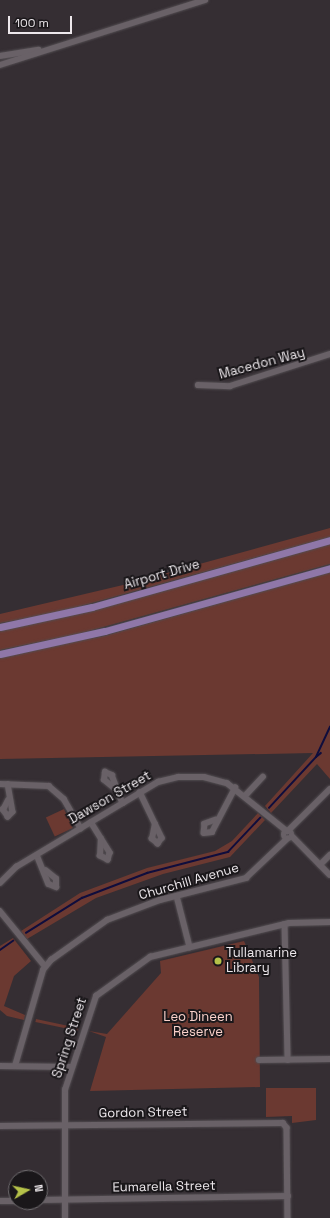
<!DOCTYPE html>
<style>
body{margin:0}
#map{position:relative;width:330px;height:1218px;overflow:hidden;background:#352e33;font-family:"Space Grotesk",sans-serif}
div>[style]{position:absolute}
.green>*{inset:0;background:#6b3931;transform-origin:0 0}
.stream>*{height:1.5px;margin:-0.75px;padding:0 0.75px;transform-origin:0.75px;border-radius:0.75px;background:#0f0d3d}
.roads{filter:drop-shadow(0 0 1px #524d51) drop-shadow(0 0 1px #524d51)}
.minor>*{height:5.5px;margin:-2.75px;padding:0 2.75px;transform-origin:2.75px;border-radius:2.75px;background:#696167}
.minor>.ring{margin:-2.75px;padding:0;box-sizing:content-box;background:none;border:5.5px solid #696167;border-radius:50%}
.major>*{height:7px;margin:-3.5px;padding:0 3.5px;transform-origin:3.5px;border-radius:3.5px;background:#8f77a8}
.dots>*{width:11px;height:11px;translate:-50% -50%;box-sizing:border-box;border:2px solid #1a171a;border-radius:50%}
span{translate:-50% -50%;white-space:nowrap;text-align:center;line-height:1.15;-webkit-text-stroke:4px #1a171a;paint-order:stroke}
.street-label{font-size:13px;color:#ede8ec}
.poi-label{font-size:13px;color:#ede8ec}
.left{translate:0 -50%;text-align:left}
.park-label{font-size:13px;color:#fbd2cb}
.north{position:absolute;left:8px;top:1170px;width:40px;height:40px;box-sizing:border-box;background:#1a171a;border:1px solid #6e6b6e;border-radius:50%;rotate:81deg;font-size:11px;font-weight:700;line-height:16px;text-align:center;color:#ede8ec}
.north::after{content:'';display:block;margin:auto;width:14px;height:18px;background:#b5c249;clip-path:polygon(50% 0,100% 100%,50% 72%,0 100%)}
.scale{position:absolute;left:8px;top:16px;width:64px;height:18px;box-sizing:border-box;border:2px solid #ede8ec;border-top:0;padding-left:5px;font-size:12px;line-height:14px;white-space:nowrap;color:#ede8ec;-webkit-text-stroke:3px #1a171a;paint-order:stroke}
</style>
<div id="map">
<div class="green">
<i style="clip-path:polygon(330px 528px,330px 537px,52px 614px,0 623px,0 614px,123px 585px)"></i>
<i style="clip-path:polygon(330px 542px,330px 564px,78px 634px,0 650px,0 629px)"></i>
<i style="clip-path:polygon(330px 572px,330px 779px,317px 764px,271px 813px,265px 806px,313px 753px,0 759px,0 656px,104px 636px)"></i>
<i style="left:64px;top:809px;width:21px;height:20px;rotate:65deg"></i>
<i style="clip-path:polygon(258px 813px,265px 820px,230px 857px,163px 874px,96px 898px,27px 939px,21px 931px,80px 893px,147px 868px,215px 851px,232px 841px)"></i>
<i style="clip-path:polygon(13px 938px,31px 961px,14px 976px,4px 1006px,25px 1015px,24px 1020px,7px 1016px,0 1010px,0 946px)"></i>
<i style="clip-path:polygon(244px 941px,259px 977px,260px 1087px,90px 1091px,106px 1037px,89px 1031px,107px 1034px,161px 973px,160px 961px)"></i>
<i style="left:36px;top:1019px;width:43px;height:3px;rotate:12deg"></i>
<i style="clip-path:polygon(266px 1088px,316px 1088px,316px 1120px,292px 1123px,292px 1116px,266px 1117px)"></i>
</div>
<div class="stream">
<i style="left:316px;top:757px;width:6px;rotate:-39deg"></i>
<i style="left:269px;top:808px;width:69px;rotate:-47.3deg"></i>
<i style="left:316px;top:757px;width:33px;rotate:-65deg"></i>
<i style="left:26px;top:933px;width:66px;rotate:-32deg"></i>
<i style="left:82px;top:898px;width:70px;rotate:-21deg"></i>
<i style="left:147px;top:873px;width:84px;rotate:-14.5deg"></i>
<i style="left:228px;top:852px;width:47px;rotate:-46.7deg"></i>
<i style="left:0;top:950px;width:16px;rotate:-35deg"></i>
</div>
<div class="roads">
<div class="minor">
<i style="left:0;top:56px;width:39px;rotate:-9deg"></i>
<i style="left:0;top:65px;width:215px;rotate:-17.6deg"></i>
<i style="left:198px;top:385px;width:32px;rotate:2deg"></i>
<i style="left:230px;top:386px;width:105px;rotate:-17.7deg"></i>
<i style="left:0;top:784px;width:49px;rotate:2.3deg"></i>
<i style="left:49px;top:786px;width:20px;rotate:41deg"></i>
<i style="left:64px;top:799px;width:34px;rotate:60deg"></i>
<i style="left:8px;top:784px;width:28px;rotate:80deg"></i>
<i style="left:13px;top:812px;width:7px;rotate:135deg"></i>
<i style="left:8px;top:817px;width:9px;rotate:-126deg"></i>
<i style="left:3px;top:810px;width:11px;rotate:-63deg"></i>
<i style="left:115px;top:789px;width:14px;rotate:-141deg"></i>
<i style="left:104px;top:780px;width:8px;rotate:-83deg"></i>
<i style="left:105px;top:772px;width:8px;rotate:23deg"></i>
<i style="left:112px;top:775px;width:30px;rotate:69deg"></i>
<i style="left:140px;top:792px;width:51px;rotate:64.4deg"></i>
<i style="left:162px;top:838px;width:7px;rotate:124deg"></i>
<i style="left:158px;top:844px;width:8px;rotate:-140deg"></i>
<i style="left:152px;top:839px;width:15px;rotate:-79deg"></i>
<i style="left:245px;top:796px;width:26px;rotate:-47deg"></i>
<i style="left:216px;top:820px;width:12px;rotate:160deg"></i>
<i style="left:205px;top:824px;width:9px;rotate:96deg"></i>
<i style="left:204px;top:833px;width:8px;rotate:-7deg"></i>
<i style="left:212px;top:832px;width:50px;rotate:-62.4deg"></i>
<i style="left:91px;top:822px;width:36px;rotate:58deg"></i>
<i style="left:110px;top:853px;width:7px;rotate:106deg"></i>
<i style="left:108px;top:860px;width:9px;rotate:-153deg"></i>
<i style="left:100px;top:856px;width:17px;rotate:-87deg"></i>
<i class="ring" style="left:284px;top:831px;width:2.5px;height:2.5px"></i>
<i style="left:288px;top:831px;width:59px;rotate:-45deg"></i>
<i style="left:292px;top:836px;width:54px;rotate:45.7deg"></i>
<i style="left:37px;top:855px;width:31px;rotate:68deg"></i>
<i style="left:49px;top:884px;width:8px;rotate:23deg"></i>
<i style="left:56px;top:887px;width:8px;rotate:-90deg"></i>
<i style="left:56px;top:879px;width:13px;rotate:-141deg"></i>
<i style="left:320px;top:865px;width:14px;rotate:-45deg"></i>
<i style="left:0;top:883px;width:23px;rotate:-45deg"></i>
<i style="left:16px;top:867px;width:125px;rotate:-30.9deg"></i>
<i style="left:123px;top:803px;width:41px;rotate:-31deg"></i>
<i style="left:158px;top:782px;width:21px;rotate:-14deg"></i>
<i style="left:178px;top:777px;width:26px"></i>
<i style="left:204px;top:777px;width:24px;rotate:15deg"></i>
<i style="left:227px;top:783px;width:77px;rotate:38.7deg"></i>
<i style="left:177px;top:896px;width:53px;rotate:75.7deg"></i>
<i style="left:0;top:911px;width:71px;rotate:50.7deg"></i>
<i style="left:285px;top:924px;width:136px;rotate:88.7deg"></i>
<i style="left:259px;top:1060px;width:71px;rotate:-0.8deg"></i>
<i style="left:0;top:1066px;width:71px;rotate:0.8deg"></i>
<i style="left:15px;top:1066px;width:100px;rotate:-73.7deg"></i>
<i style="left:43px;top:970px;width:13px;rotate:-51deg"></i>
<i style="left:51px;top:960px;width:69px;rotate:-35.5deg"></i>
<i style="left:107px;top:920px;width:57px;rotate:-20.7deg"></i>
<i style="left:160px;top:900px;width:89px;rotate:-14.3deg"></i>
<i style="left:246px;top:878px;width:57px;rotate:-43.6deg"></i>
<i style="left:0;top:1126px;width:283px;rotate:-0.6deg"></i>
<i style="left:283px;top:1123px;width:6px;rotate:51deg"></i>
<i style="left:287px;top:1128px;width:90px;rotate:89.4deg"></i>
<i style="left:40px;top:1200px;width:248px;rotate:-0.9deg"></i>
<i style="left:0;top:1201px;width:16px"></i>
<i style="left:65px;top:1218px;width:128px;rotate:-90deg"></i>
<i style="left:65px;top:1090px;width:99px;rotate:-71.7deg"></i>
<i style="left:96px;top:996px;width:67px;rotate:-35.8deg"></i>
<i style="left:150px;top:957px;width:143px;rotate:-13.7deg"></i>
<i style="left:289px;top:923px;width:41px;rotate:-1.4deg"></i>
</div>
<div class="major">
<i style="left:0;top:627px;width:94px;rotate:-12.3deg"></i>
<i style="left:92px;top:607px;width:247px;rotate:-15.7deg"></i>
<i style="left:0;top:654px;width:107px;rotate:-12.4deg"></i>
<i style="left:105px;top:631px;width:234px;rotate:-15.6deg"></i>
</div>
</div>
<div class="dots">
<i style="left:218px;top:961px;background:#b5c249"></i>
</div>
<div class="street-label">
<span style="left:262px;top:364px;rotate:-15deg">Macedon Way</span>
<span style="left:162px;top:575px;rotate:-16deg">Airport Drive</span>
<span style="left:110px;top:798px;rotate:-30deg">Dawson Street</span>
<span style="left:189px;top:882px;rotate:-16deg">Churchill Avenue</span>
<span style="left:70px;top:1038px;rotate:-72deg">Spring Street</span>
<span style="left:143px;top:1113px;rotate:-1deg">Gordon Street</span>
<span style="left:164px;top:1187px;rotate:-1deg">Eumarella Street</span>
</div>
<div class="poi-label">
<span class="left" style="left:226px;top:961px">Tullamarine<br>Library</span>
</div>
<div class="park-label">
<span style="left:198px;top:1025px">Leo Dineen<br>Reserve</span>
</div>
<div class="north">N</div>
<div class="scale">100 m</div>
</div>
